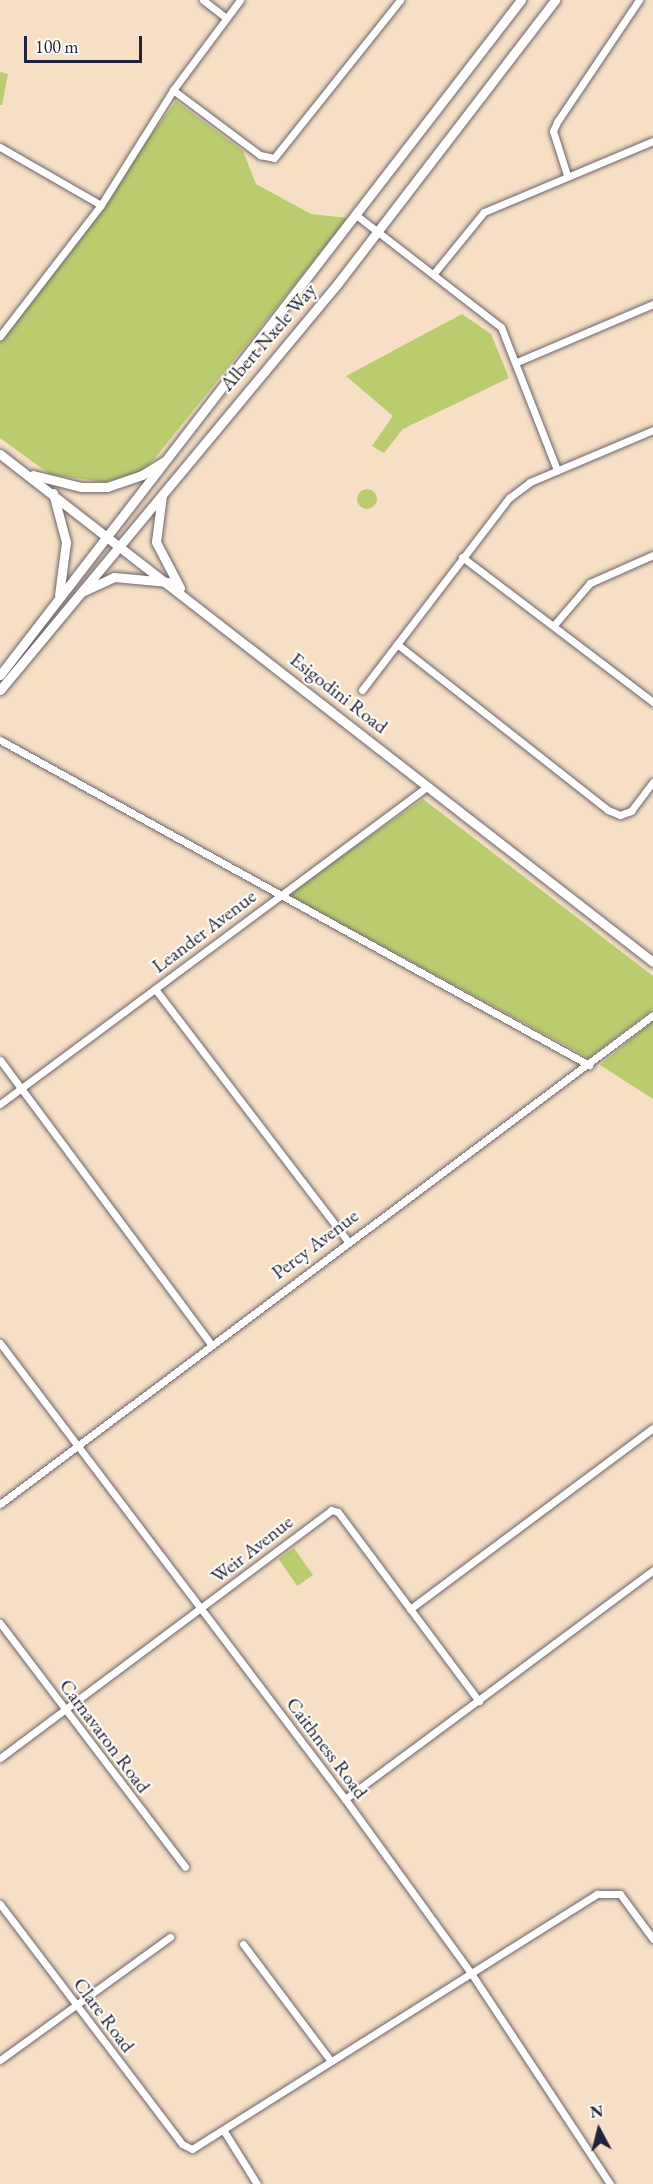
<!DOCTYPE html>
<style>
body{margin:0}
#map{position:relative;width:653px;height:2184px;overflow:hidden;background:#f6dfc5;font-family:"EB Garamond",serif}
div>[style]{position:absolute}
.green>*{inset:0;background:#bbcc6f;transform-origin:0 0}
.round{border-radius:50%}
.roads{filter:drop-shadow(0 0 2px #6c646b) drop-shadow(0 0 2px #6c646b)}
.street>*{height:7px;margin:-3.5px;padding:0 3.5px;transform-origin:3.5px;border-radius:3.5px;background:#fff}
.secondary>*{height:9px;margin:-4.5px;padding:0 4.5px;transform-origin:4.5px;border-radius:4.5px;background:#fff}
span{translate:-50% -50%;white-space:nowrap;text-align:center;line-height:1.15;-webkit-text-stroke:4.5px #fdfcf7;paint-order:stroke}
.street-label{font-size:20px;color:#22223b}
.north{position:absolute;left:569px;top:2100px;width:60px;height:60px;-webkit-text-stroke:4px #fdfcf7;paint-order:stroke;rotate:353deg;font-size:16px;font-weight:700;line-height:24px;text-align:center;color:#22223b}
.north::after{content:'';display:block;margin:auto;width:21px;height:27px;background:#22223b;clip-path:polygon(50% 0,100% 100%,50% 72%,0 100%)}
.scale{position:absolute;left:24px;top:36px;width:118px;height:27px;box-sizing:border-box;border:3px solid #22223b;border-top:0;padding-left:8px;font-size:18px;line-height:21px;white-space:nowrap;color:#22223b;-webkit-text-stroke:4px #fdfcf7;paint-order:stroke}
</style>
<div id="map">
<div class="green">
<i style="clip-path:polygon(0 72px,8px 74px,2px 105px,0 105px)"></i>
<i style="clip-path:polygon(176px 101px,243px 151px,256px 184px,311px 214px,348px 218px,151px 463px,130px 477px,104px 482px,51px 475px,0 438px,0 342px)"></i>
<i style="clip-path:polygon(462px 314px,491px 334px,509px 378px,403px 429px,384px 453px,372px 446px,393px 416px,346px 376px)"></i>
<i class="round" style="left:357px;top:489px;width:20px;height:20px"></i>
<i style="clip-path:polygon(423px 799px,653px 976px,653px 1009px,589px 1058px,292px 897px,292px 891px)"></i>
<i style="clip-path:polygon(653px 1021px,653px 1099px,600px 1065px)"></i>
<i style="left:294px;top:1548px;width:33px;height:19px;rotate:55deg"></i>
</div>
<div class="roads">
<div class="street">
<i style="left:203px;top:0;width:29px;rotate:38deg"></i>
<i style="left:173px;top:90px;width:109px;rotate:36.8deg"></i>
<i style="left:260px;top:155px;width:14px;rotate:12deg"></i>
<i style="left:274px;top:158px;width:202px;rotate:-51.4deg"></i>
<i style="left:0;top:147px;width:116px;rotate:29.9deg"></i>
<i style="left:567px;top:175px;width:46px;rotate:-107.7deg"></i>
<i style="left:553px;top:131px;width:10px;rotate:-66deg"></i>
<i style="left:557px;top:122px;width:147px;rotate:-56.1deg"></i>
<i style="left:356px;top:215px;width:183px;rotate:37.7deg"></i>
<i style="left:501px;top:327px;width:154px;rotate:68.6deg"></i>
<i style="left:435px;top:272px;width:77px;rotate:-50.8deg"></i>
<i style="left:484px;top:212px;width:183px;rotate:-22.8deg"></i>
<i style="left:0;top:336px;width:165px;rotate:-52.4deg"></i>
<i style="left:101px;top:205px;width:136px;rotate:-57.9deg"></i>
<i style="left:173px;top:90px;width:112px;rotate:-53.3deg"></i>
<i style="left:517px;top:362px;width:148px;rotate:-23.1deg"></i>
<i style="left:462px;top:557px;width:240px;rotate:37.2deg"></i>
<i style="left:554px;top:625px;width:55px;rotate:-49.4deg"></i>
<i style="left:590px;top:583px;width:69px;rotate:-24deg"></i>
<i style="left:397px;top:644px;width:268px;rotate:38.2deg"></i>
<i style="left:608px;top:810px;width:13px;rotate:23deg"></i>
<i style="left:620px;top:815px;width:12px;rotate:-20deg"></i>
<i style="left:631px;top:811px;width:36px;rotate:-53deg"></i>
<i style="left:362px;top:690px;width:242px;rotate:-52.6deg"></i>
<i style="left:509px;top:498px;width:26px;rotate:-37deg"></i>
<i style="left:530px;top:482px;width:134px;rotate:-22.9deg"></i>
<i style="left:0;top:740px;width:673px;rotate:28.89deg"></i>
<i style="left:155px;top:989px;width:317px;rotate:52.6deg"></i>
<i style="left:0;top:1060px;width:352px;rotate:53.4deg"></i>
<i style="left:0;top:1104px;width:533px;rotate:-36.61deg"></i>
<i style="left:0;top:1343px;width:572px;rotate:52.89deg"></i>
<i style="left:345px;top:1799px;width:215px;rotate:54.1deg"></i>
<i style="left:471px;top:1973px;width:253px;rotate:56.6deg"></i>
<i style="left:0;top:1504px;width:816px;rotate:-36.83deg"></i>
<i style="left:410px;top:1609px;width:303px;rotate:-36.7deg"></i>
<i style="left:0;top:1623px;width:306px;rotate:52.8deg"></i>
<i style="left:0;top:1758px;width:414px;rotate:-36.8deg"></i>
<i style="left:331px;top:1510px;width:7px;rotate:16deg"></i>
<i style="left:338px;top:1512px;width:236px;rotate:53.3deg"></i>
<i style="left:345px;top:1799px;width:384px;rotate:-36.6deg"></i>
<i style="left:0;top:1904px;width:301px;rotate:52.8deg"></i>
<i style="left:182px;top:2144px;width:11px;rotate:27deg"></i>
<i style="left:192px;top:2149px;width:479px;rotate:-32.2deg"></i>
<i style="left:597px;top:1894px;width:23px"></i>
<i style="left:620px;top:1894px;width:56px;rotate:53.7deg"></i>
<i style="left:243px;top:1944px;width:146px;rotate:53.1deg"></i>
<i style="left:0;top:2060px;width:210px;rotate:-35.9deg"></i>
<i style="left:224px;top:2131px;width:62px;rotate:58.1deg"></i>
</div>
<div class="secondary">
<i style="left:0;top:454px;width:827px;rotate:37.88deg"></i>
<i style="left:33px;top:475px;width:49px;rotate:14deg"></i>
<i style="left:81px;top:487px;width:26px"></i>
<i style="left:107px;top:487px;width:37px;rotate:-19deg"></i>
<i style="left:142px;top:475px;width:26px;rotate:-32deg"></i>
<i style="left:53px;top:493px;width:51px;rotate:75.1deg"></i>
<i style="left:66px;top:542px;width:53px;rotate:97.5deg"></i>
<i style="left:162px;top:495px;width:47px;rotate:97.3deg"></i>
<i style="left:156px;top:542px;width:52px;rotate:62.4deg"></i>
<i style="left:84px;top:591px;width:33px;rotate:-25deg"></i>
<i style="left:114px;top:577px;width:54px;rotate:5.3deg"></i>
<i style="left:0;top:675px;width:853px;rotate:-52.34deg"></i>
<i style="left:0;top:690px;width:529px;rotate:-50.29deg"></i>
<i style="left:338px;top:283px;width:357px;rotate:-52.5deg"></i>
</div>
</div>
<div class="street-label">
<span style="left:268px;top:337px;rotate:-49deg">Albert Nxele Way</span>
<span style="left:339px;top:693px;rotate:38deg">Esigodini Road</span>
<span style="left:204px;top:931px;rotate:-37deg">Leander Avenue</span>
<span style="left:315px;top:1244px;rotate:-37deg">Percy Avenue</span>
<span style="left:252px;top:1549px;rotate:-38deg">Weir Avenue</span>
<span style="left:105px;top:1736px;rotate:53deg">Carnavaron Road</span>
<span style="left:327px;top:1748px;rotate:53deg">Caithness Road</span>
<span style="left:104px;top:2015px;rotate:53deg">Clare Road</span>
</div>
<div class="north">N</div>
<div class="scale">100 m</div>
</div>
